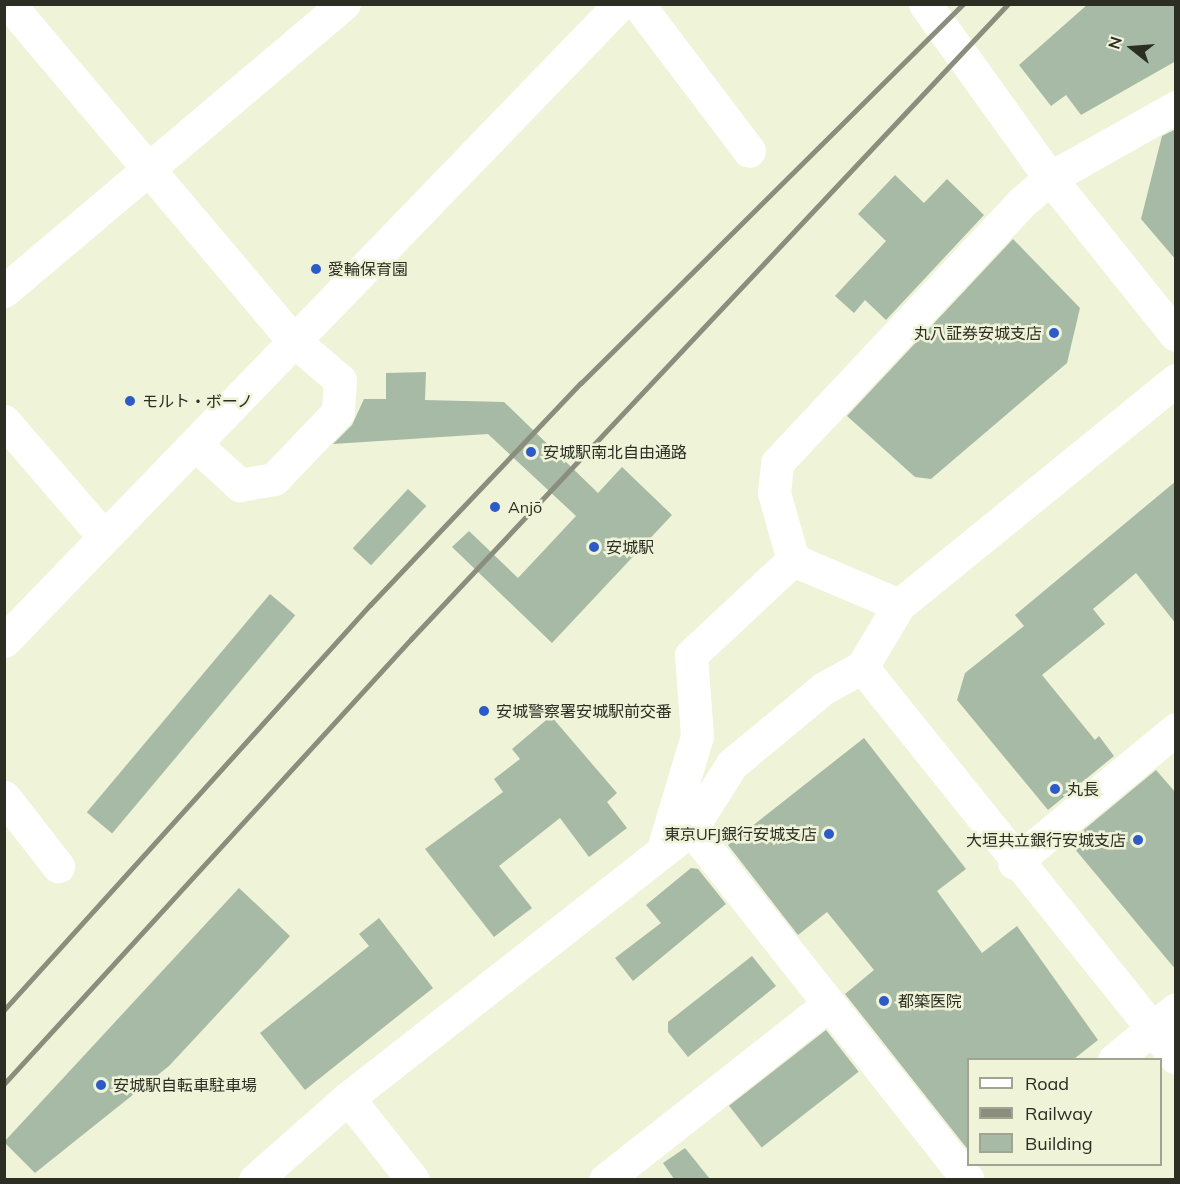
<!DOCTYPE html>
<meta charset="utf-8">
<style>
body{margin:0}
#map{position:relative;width:1180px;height:1184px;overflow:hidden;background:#eff3d8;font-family:Mulish,"Noto Sans JP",sans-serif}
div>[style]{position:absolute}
.building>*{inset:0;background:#a7baa6;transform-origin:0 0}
.minor>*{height:33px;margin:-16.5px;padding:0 16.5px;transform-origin:16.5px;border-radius:16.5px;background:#fff}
.rail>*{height:4.5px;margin:-2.25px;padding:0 2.25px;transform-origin:2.25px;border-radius:2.25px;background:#8b8e7c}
.dots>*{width:16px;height:16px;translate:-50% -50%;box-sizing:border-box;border:3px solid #eff3d8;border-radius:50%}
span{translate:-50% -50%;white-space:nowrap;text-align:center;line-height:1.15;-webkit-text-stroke:5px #eff3d8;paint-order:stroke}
.poi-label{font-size:16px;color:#2c2e24}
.left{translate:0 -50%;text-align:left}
.right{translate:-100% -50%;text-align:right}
.frame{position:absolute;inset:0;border:6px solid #2c2e24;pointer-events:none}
.legend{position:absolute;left:967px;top:1058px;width:195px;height:108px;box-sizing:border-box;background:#eff3d8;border:2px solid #a1a490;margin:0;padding:8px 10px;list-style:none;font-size:18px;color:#2c2e24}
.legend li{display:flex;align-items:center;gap:12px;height:30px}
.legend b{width:30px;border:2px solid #a1a490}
.north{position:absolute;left:1102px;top:18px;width:60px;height:60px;-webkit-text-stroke:4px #eff3d8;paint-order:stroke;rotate:287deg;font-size:16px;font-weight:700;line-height:24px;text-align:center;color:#2c2e24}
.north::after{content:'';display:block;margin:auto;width:21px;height:27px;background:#2c2e24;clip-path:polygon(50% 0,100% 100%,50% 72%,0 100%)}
</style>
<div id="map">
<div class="building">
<i style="clip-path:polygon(1088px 4px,1176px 4px,1176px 61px,1081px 115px,1066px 95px,1051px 106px,1019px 65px)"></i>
<i style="clip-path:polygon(1176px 129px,1176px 260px,1141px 219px,1162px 136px)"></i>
<i style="clip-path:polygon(895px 175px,924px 203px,947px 179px,984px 215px,886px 320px,865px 300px,854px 313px,835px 296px,886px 241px,858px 214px)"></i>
<i style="clip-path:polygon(1013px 239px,1080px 308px,1067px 363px,931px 479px,915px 477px,847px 416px)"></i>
<i style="clip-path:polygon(426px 372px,425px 400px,504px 402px,598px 493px,622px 467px,672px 515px,552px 643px,452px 547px,469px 531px,518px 578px,576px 516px,488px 434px,333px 444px,352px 425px,364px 399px,386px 399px,386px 373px)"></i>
<i style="clip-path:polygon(1176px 481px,1176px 624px,1136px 573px,1093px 609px,1105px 624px,1042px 675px,1095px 740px,1099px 736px,1114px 756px,1048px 810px,957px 700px,965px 673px,1024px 626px,1015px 615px)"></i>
<i style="left:408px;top:489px;width:25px;height:81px;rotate:43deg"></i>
<i style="left:270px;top:594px;width:33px;height:285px;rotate:40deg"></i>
<i style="clip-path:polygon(551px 716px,617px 793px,607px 802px,627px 828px,589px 857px,560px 818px,499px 866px,532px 908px,494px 937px,425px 849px,503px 792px,494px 779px,520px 759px,512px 749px)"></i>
<i style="clip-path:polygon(864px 738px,966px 869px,937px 891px,982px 953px,1017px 926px,1098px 1040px,1074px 1059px,969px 1059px,969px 1151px,845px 994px,874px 970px,827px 912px,798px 935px,728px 845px)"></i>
<i style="clip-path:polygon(1156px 770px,1176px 793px,1176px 970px,1069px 842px)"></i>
<i style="clip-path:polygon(691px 868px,698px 869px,726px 904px,633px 981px,615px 958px,661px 923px,646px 905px)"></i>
<i style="clip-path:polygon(239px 888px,290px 936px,169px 1066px,35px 1173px,4px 1142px)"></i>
<i style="clip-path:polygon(379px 918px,433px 988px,305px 1090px,260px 1033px,369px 946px,359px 934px)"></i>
<i style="clip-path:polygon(752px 956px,776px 986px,688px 1057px,668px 1032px,668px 1022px)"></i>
<i style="left:826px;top:1030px;width:53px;height:123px;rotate:52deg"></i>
<i style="clip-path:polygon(685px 1148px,710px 1179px,674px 1179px,663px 1163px)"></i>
</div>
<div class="minor">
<i style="left:9px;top:4px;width:441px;rotate:49.8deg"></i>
<i style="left:294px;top:341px;width:60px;rotate:40.3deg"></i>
<i style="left:340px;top:380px;width:32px;rotate:94deg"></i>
<i style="left:338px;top:412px;width:93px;rotate:133.7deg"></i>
<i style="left:274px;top:479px;width:35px;rotate:170deg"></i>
<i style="left:240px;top:485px;width:61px;rotate:-137.7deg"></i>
<i style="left:638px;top:4px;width:184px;rotate:52.9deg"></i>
<i style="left:925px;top:4px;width:214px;rotate:54.3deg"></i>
<i style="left:1050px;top:178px;width:201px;rotate:51.3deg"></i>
<i style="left:4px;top:291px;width:445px;rotate:-40.2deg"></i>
<i style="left:4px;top:421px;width:153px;rotate:49.2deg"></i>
<i style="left:793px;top:560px;width:70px;rotate:-105.8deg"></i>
<i style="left:774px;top:493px;width:30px;rotate:-84deg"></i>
<i style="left:777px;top:463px;width:357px;rotate:-46.8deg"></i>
<i style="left:1021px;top:203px;width:38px;rotate:-41deg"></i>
<i style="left:1050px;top:178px;width:145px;rotate:-29.4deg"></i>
<i style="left:4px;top:641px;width:886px;rotate:-45.96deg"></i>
<i style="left:862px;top:667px;width:501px;rotate:51.23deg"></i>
<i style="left:4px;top:797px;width:88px;rotate:52deg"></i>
<i style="left:691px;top:829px;width:446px;rotate:51.7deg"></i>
<i style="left:664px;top:846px;width:115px;rotate:-73.3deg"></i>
<i style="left:697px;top:736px;width:81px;rotate:-94.2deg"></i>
<i style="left:691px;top:655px;width:139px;rotate:-43deg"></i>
<i style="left:793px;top:560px;width:115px;rotate:23deg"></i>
<i style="left:1014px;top:863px;width:210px;rotate:-39.6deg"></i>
<i style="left:1114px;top:1060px;width:80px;rotate:-39.4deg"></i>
<i style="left:348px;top:1098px;width:105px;rotate:51.6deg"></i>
<i style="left:255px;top:1180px;width:124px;rotate:-41.4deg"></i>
<i style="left:348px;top:1098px;width:436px;rotate:-38.1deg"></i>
<i style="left:691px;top:829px;width:77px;rotate:-57.8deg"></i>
<i style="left:732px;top:764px;width:119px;rotate:-39.6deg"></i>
<i style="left:824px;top:688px;width:43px;rotate:-28.9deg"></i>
<i style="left:862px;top:667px;width:72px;rotate:-59.2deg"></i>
<i style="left:899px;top:605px;width:357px;rotate:-39.1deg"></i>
<i style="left:605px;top:1180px;width:281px;rotate:-38.2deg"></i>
</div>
<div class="rail">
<i style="left:4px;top:1010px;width:546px;rotate:-47.9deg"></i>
<i style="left:370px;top:605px;width:306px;rotate:-46.5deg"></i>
<i style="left:581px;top:383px;width:538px;rotate:-44.77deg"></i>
<i style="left:4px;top:1084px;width:603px;rotate:-47.55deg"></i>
<i style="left:411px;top:639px;width:872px;rotate:-46.77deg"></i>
</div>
<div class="dots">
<i style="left:316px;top:269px;background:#2d5ac9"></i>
<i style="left:1054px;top:333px;background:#2d5ac9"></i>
<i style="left:130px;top:401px;background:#2d5ac9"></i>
<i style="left:531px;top:452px;background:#2d5ac9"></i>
<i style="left:495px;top:507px;background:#2d5ac9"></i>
<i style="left:594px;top:547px;background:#2d5ac9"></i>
<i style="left:484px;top:711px;background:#2d5ac9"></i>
<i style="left:1055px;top:789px;background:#2d5ac9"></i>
<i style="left:829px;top:834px;background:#2d5ac9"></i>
<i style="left:1138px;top:840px;background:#2d5ac9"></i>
<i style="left:884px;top:1001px;background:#2d5ac9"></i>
<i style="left:101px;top:1085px;background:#2d5ac9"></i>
</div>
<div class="poi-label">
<span class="left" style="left:328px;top:269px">愛輪保育園</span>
<span class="right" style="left:1042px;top:333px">丸八証券安城支店</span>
<span class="left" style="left:142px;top:401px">モルト・ボーノ</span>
<span class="left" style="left:543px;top:452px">安城駅南北自由通路</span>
<span class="left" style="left:508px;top:507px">Anjō</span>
<span class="left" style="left:606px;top:547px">安城駅</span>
<span class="left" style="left:496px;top:711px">安城警察署安城駅前交番</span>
<span class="left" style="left:1067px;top:789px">丸長</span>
<span class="right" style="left:817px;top:834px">東京UFJ銀行安城支店</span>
<span class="right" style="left:1126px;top:840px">大垣共立銀行安城支店</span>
<span class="left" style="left:898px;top:1001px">都築医院</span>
<span class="left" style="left:113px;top:1085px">安城駅自転車駐車場</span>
</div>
<div class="frame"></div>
<ul class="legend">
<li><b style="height:8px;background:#fff"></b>Road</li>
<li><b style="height:8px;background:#8b8e7c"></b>Railway</li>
<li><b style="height:16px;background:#a7baa6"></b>Building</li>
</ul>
<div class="north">N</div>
</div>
